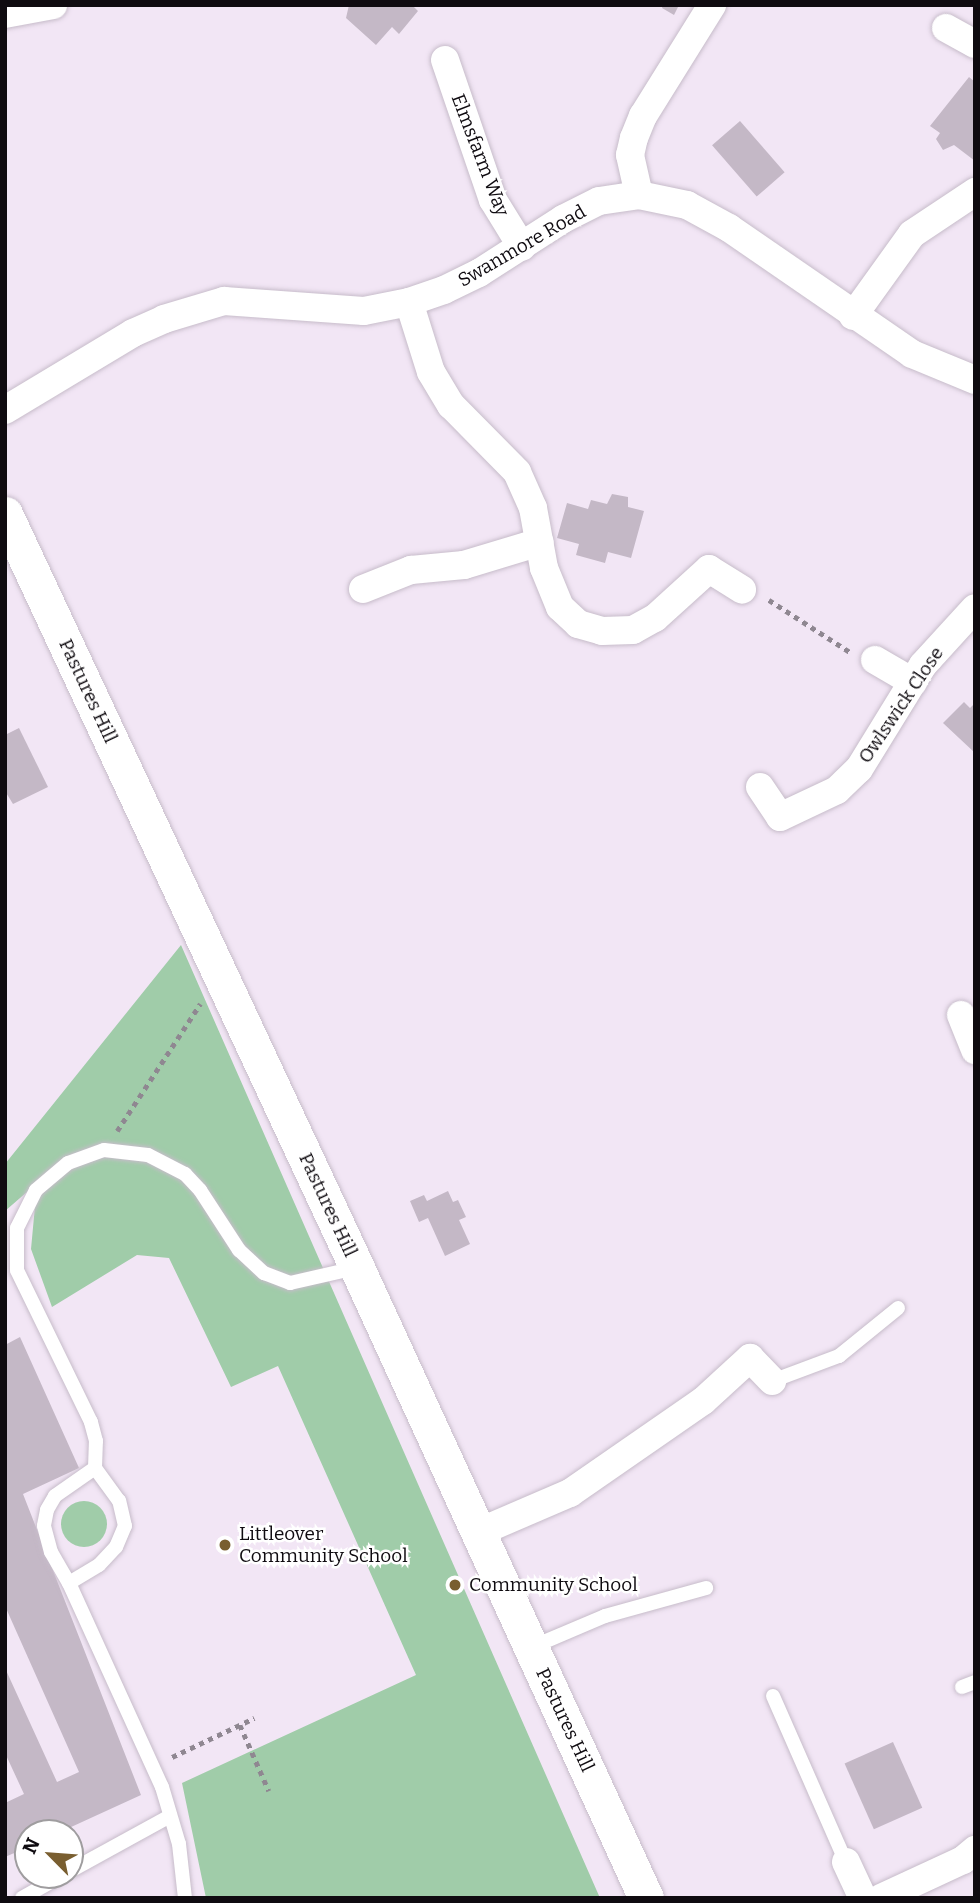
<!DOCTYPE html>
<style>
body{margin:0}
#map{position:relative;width:980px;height:1903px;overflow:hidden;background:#f2e6f5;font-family:Bitter,serif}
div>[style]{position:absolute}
.green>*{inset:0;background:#a0cca9}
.round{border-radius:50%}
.building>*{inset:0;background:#c4b8c6;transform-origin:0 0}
.path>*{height:4.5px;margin-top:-2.25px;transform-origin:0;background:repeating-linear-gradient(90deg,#8f8791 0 5px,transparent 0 10px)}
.roads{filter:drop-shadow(0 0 2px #c7bcca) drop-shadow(0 0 2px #c7bcca)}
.service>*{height:14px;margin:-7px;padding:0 7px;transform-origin:7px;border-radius:7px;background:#fff}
.minor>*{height:28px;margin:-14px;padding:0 14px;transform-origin:14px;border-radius:14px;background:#fff}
.tertiary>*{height:35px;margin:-17.5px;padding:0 17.5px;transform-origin:17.5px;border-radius:17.5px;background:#fff}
.dots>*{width:19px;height:19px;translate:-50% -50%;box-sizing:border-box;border:4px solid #fff;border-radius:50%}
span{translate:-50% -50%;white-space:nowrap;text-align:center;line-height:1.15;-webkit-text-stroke:5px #fff;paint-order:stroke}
.street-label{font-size:19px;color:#0f0b10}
.poi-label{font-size:19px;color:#0f0b10}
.left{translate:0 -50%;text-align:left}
.frame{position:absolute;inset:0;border:7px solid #0f0b10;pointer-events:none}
.north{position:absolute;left:14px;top:1819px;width:70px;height:70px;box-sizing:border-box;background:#fff;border:2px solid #9f9d9f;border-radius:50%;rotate:295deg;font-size:19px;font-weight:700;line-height:28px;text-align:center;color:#0f0b10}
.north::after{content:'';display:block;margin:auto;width:24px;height:32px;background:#795e30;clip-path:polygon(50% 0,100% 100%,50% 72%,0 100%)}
</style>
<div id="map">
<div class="green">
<i style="clip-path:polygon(181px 945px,600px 1898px,206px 1898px,182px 1783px,416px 1675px,278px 1366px,231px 1387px,169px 1258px,137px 1255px,52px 1307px,31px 1249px,35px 1206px,27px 1192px,5px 1211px,5px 1164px)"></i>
<i class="round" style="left:61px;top:1501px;width:46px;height:46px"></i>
</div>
<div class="building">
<i style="clip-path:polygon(349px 5px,412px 5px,418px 11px,399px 34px,392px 27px,376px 45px,346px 18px)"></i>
<i style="clip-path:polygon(663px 5px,679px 5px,674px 15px,662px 8px)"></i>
<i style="clip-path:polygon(969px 77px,975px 82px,975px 161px,954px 145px,943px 150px,936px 139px,940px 133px,930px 126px)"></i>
<i style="left:740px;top:121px;width:68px;height:37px;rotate:49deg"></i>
<i style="clip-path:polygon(612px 494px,628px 497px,628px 507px,644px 511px,631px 558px,608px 552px,605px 563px,576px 555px,579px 544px,557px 538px,567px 503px,588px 509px,591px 500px,607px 504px)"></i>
<i style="clip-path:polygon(964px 702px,970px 708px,975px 703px,975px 753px,943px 723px)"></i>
<i style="clip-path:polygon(19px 728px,48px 787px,13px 804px,5px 791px,5px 735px)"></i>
<i style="clip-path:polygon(448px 1191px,453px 1202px,458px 1200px,466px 1217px,459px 1220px,470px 1244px,445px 1256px,428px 1218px,419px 1222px,410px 1201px,424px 1195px,427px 1201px)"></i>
<i style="clip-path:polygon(20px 1337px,79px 1468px,23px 1494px,141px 1795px,58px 1833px,28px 1833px,28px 1847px,5px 1857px,5px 1803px,24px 1794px,5px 1753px,5px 1668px,57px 1782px,79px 1772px,5px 1606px,5px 1345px)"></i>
<i style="left:893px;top:1742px;width:72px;height:53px;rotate:66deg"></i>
</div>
<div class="path">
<i style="left:769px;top:600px;width:96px;rotate:32.7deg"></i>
<i style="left:117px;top:1131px;width:152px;rotate:-56.8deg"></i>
<i style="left:240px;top:1725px;width:72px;rotate:66.3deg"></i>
<i style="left:172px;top:1757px;width:91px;rotate:-25.4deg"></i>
</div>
<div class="roads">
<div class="service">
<i style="left:772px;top:1381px;width:72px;rotate:-20.5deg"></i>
<i style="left:839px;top:1356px;width:76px;rotate:-39.1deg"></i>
<i style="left:95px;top:1468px;width:49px;rotate:145deg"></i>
<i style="left:55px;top:1496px;width:16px;rotate:120deg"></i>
<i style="left:47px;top:1510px;width:16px;rotate:101deg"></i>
<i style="left:44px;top:1526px;width:27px;rotate:75deg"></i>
<i style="left:51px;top:1552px;width:36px;rotate:60deg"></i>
<i style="left:69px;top:1583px;width:224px;rotate:65.5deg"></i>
<i style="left:162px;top:1787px;width:59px;rotate:73.4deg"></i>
<i style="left:179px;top:1844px;width:54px;rotate:83.7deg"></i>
<i style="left:69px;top:1583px;width:35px;rotate:-31deg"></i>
<i style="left:99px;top:1565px;width:25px;rotate:-47deg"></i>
<i style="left:116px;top:1547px;width:23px;rotate:-67deg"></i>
<i style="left:125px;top:1526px;width:26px;rotate:-103deg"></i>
<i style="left:119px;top:1501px;width:41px;rotate:-126deg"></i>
<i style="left:95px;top:1468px;width:27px;rotate:-88deg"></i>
<i style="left:96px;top:1441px;width:20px;rotate:-105deg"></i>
<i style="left:91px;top:1422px;width:169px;rotate:-116deg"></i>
<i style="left:17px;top:1270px;width:42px;rotate:-90deg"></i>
<i style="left:17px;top:1228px;width:42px;rotate:-63.4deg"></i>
<i style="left:36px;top:1190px;width:42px;rotate:-40.2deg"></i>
<i style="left:68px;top:1163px;width:38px;rotate:-20deg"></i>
<i style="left:104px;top:1150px;width:44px;rotate:6.5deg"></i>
<i style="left:148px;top:1155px;width:42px;rotate:27.2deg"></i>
<i style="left:185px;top:1174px;width:22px;rotate:47deg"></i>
<i style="left:200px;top:1190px;width:72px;rotate:57deg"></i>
<i style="left:239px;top:1250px;width:34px;rotate:43deg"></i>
<i style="left:264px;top:1273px;width:28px;rotate:21deg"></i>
<i style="left:290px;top:1283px;width:68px;rotate:-12.8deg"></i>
<i style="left:532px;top:1647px;width:79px;rotate:-23deg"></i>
<i style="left:605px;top:1616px;width:105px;rotate:-15.5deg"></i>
<i style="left:962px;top:1687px;width:14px;rotate:-21deg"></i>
<i style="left:773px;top:1696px;width:181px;rotate:66.3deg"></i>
<i style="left:70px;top:1871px;width:114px;rotate:-28.8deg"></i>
<i style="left:22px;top:1898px;width:47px;rotate:-29.3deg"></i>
</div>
<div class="minor">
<i style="left:5px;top:14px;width:49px;rotate:-10.6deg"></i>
<i style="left:946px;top:28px;width:33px;rotate:29deg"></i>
<i style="left:445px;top:60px;width:148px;rotate:71.1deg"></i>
<i style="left:493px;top:200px;width:55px;rotate:58.3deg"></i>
<i style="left:639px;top:195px;width:41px;rotate:-102.7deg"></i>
<i style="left:630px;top:155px;width:17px;rotate:-77deg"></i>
<i style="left:634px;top:138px;width:24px;rotate:-68deg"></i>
<i style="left:643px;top:116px;width:131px;rotate:-58.1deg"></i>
<i style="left:409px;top:302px;width:73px;rotate:72.6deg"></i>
<i style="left:431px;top:372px;width:39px;rotate:59deg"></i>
<i style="left:451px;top:405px;width:94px;rotate:45.4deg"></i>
<i style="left:517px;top:472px;width:39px;rotate:66deg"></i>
<i style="left:533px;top:508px;width:61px;rotate:79.6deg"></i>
<i style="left:544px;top:568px;width:42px;rotate:67.7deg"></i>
<i style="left:560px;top:607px;width:25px;rotate:43deg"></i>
<i style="left:578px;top:624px;width:25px;rotate:16deg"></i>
<i style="left:602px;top:631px;width:31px;rotate:-2deg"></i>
<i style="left:633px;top:630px;width:25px;rotate:-29deg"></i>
<i style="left:655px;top:618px;width:73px;rotate:-42.2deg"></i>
<i style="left:709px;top:569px;width:39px;rotate:32deg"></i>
<i style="left:853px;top:316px;width:101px;rotate:-54.3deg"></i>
<i style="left:912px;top:234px;width:76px;rotate:-33.7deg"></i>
<i style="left:5px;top:410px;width:149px;rotate:-31deg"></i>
<i style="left:133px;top:333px;width:34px;rotate:-24deg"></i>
<i style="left:164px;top:319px;width:63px;rotate:-16.7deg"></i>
<i style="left:224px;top:301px;width:140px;rotate:4.1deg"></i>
<i style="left:364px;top:311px;width:46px;rotate:-11.3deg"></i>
<i style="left:409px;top:302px;width:37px;rotate:-19deg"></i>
<i style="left:444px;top:290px;width:39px;rotate:-26deg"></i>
<i style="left:479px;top:273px;width:100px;rotate:-32.7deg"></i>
<i style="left:563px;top:219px;width:40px;rotate:-26.6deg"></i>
<i style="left:599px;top:201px;width:40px;rotate:-8.5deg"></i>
<i style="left:639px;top:195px;width:49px;rotate:11.8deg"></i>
<i style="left:687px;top:205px;width:48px;rotate:28.7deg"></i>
<i style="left:729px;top:228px;width:222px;rotate:34.5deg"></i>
<i style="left:912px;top:354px;width:68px;rotate:22.4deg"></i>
<i style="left:363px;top:589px;width:52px;rotate:-21.6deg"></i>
<i style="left:411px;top:570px;width:53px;rotate:-5.4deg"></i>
<i style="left:464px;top:565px;width:79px;rotate:-16.8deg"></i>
<i style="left:875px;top:660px;width:44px;rotate:30.1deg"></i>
<i style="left:760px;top:787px;width:36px;rotate:56deg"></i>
<i style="left:780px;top:817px;width:63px;rotate:-25.3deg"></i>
<i style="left:837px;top:790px;width:30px;rotate:-44deg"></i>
<i style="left:859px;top:769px;width:122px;rotate:-58.4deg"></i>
<i style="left:923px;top:665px;width:77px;rotate:-47.6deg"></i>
<i style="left:961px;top:1015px;width:38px;rotate:68deg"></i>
<i style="left:479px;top:1532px;width:99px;rotate:-23.2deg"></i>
<i style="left:570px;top:1493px;width:162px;rotate:-34.7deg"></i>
<i style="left:703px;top:1401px;width:64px;rotate:-42.5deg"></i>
<i style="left:750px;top:1358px;width:32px;rotate:46deg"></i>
<i style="left:846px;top:1862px;width:40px;rotate:65deg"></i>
<i style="left:881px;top:1898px;width:90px;rotate:-24.9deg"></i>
<i style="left:963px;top:1860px;width:16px;rotate:-40deg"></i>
</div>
<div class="tertiary">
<i style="left:5px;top:514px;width:832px;rotate:64.97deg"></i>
<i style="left:357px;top:1268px;width:693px;rotate:65.36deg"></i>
</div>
</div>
<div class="dots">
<i style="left:225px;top:1545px;background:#795e30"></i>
<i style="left:455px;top:1585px;background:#795e30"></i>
</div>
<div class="street-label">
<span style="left:480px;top:155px;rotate:69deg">Elmsfarm Way</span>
<span style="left:522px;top:246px;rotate:-30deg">Swanmore Road</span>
<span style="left:88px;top:691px;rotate:65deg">Pastures Hill</span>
<span style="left:901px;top:705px;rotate:-56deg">Owlswick Close</span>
<span style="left:328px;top:1205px;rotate:65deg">Pastures Hill</span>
<span style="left:565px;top:1720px;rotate:65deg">Pastures Hill</span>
</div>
<div class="poi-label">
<span class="left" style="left:239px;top:1545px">Littleover<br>Community School</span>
<span class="left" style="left:469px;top:1585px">Community School</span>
</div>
<div class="frame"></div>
<div class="north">N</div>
</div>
